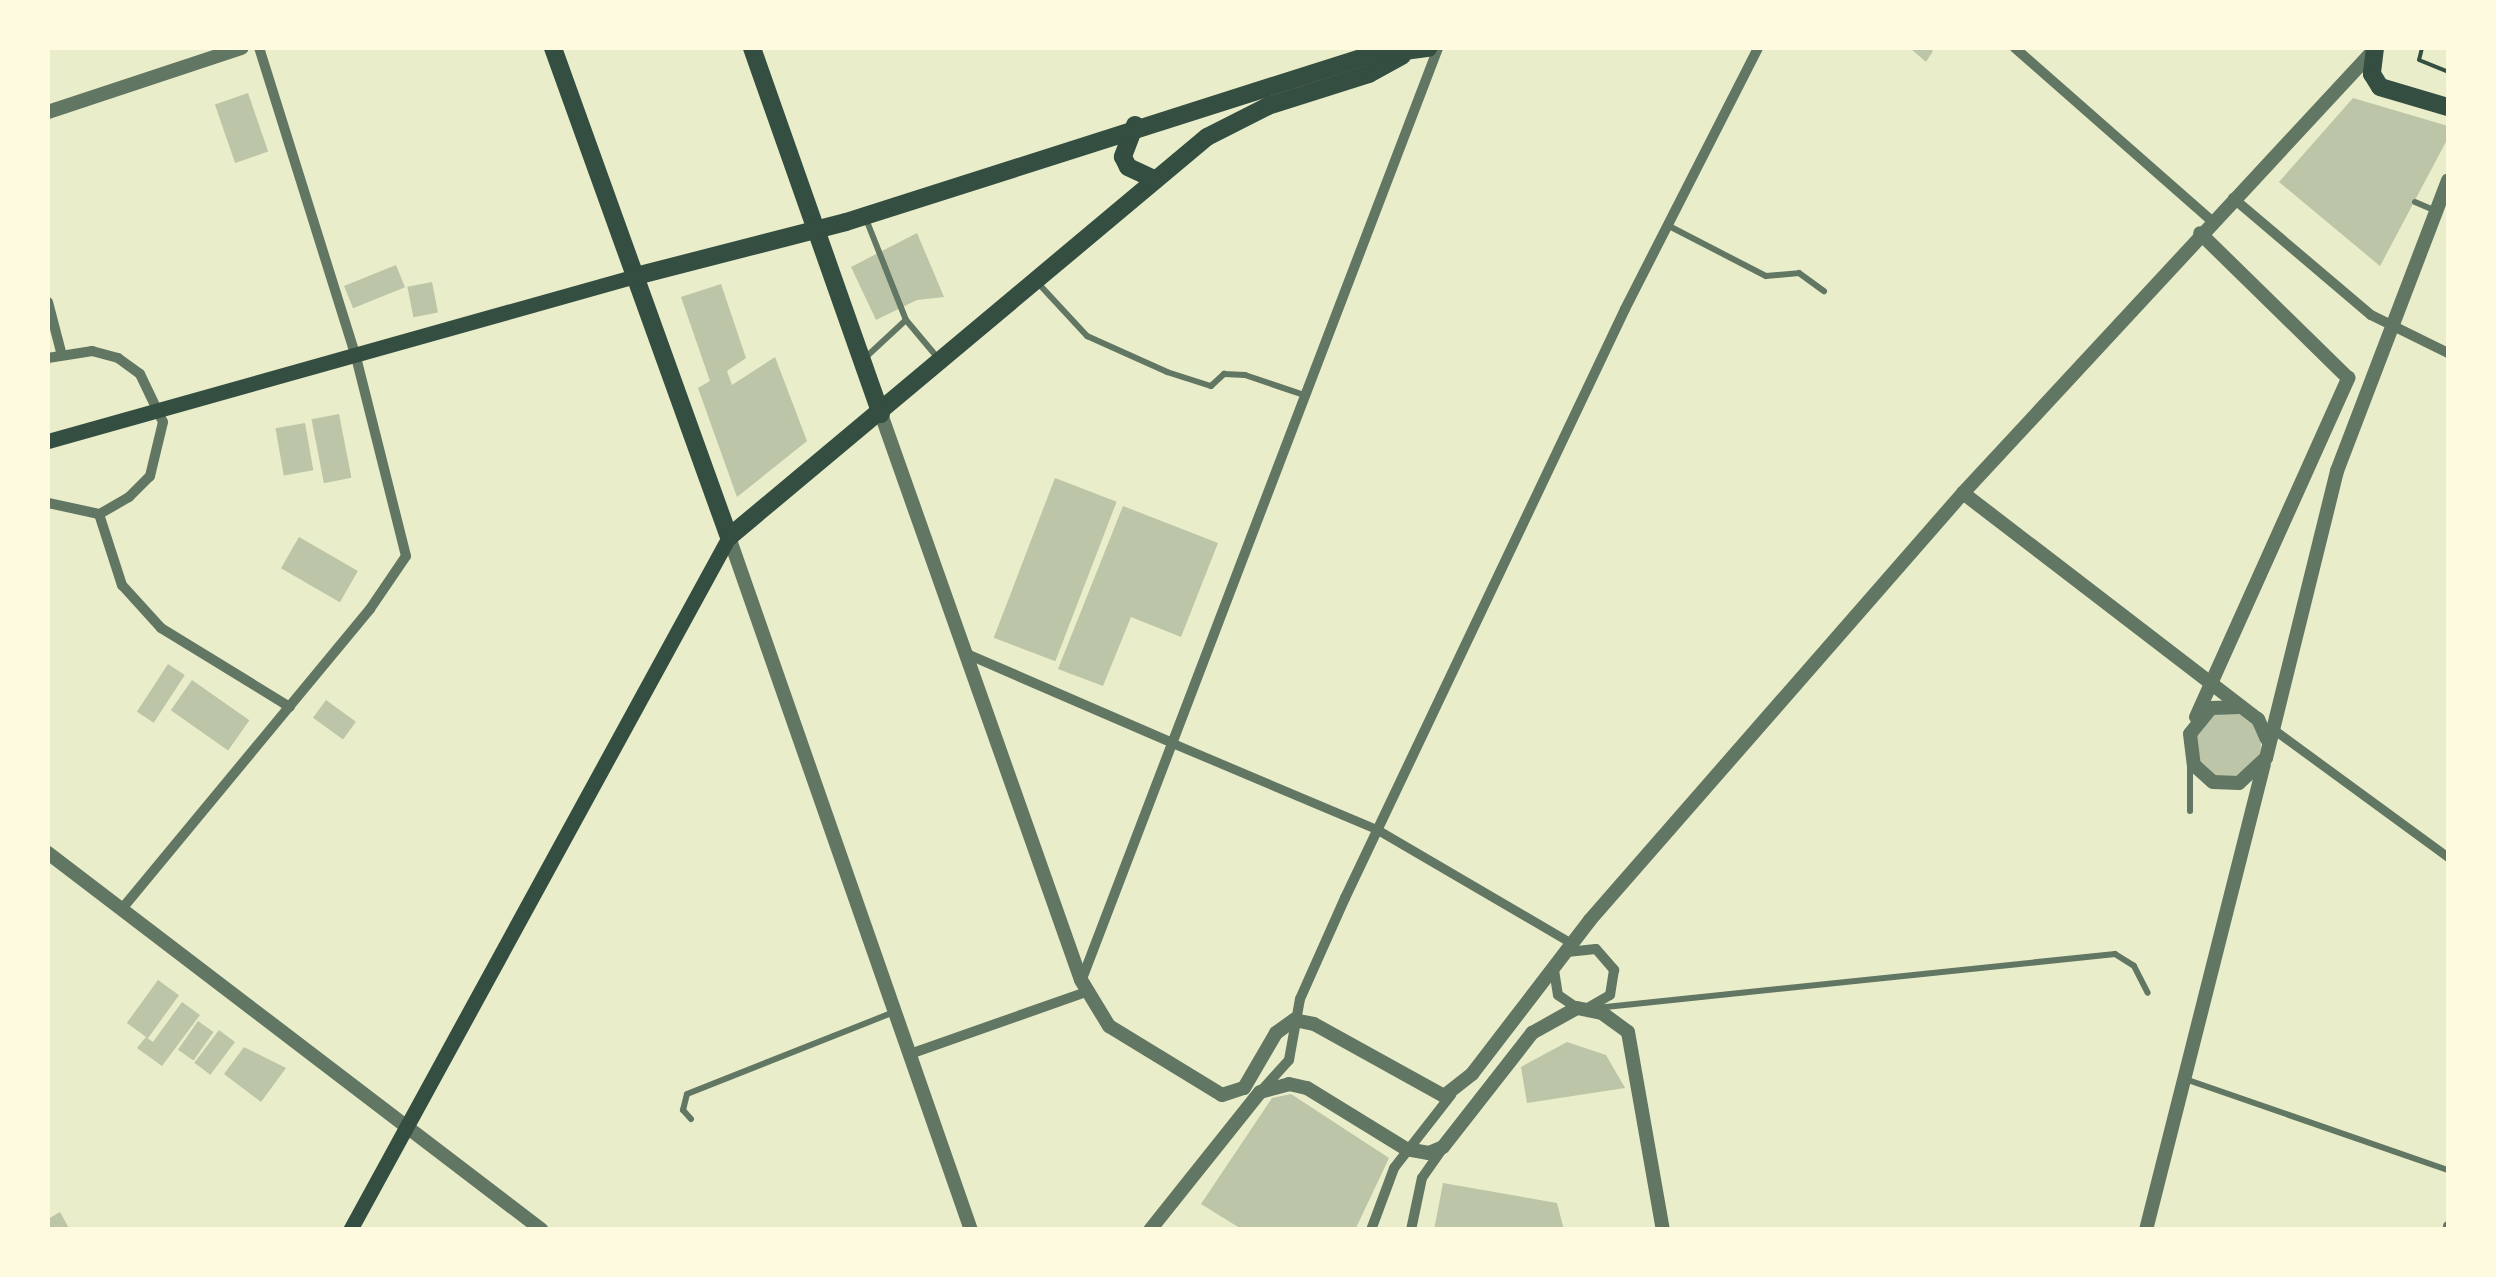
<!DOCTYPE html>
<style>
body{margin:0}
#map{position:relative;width:2496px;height:1277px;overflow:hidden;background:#e9edc9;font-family:Rubik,sans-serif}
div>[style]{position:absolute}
.building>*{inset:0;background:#bcc5a7;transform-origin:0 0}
.round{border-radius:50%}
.path>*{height:4px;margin:-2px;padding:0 2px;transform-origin:2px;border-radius:2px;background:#344e41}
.service>*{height:6px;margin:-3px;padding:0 3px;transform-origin:3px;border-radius:3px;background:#617663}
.pedestrian>*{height:9px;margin:-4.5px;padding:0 4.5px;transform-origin:4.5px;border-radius:4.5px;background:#617663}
.minor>*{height:10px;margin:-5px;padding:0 5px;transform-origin:5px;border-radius:5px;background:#617663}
.tertiary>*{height:14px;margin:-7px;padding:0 7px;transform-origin:7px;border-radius:7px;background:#617663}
.secondary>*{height:15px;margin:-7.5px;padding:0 7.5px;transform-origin:7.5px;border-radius:7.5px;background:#344e41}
.primary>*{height:18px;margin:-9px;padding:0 9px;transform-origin:9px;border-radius:9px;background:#344e41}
span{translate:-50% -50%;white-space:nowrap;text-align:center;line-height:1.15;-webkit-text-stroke:8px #fefae0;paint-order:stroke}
.frame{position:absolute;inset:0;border:50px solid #fefae0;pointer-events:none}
</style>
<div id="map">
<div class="building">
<i style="clip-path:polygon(1910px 48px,1929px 48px,1933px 51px,1926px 62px)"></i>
<i style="left:248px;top:93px;width:62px;height:35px;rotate:71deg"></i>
<i style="clip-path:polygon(2353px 98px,2448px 126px,2448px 138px,2380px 266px,2279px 182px)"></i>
<i style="clip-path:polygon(917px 233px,944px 297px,917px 300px,876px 320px,851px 267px)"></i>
<i style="left:396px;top:265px;width:24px;height:56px;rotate:68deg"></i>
<i style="left:432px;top:282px;width:31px;height:25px;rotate:79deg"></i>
<i style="clip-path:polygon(721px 284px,746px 358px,727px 371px,732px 385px,775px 357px,807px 441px,737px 497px,698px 388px,710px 381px,681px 297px)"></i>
<i style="left:339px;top:414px;width:65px;height:28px;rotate:79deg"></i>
<i style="left:305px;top:423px;width:48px;height:30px;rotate:80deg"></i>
<i style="left:1055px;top:478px;width:66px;height:171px;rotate:21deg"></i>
<i style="clip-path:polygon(1123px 506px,1218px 543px,1181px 637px,1131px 617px,1103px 686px,1058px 669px)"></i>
<i style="left:299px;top:537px;width:68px;height:36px;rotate:30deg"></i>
<i style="left:168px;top:664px;width:20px;height:57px;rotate:33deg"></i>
<i style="left:192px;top:680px;width:70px;height:37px;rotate:35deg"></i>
<i style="left:326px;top:700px;width:37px;height:22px;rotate:36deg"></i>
<i class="round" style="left:2195px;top:712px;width:66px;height:66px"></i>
<i style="left:158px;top:980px;width:26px;height:53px;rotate:36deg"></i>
<i style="clip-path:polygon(182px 1002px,200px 1015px,162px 1066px,137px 1048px,146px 1037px,153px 1042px)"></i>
<i style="left:198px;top:1021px;width:19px;height:35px;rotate:35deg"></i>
<i style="left:219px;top:1030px;width:20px;height:41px;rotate:37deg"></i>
<i style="clip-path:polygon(1567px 1042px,1606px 1055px,1625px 1088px,1527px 1103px,1521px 1067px)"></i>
<i style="clip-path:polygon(244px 1047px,286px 1068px,261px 1102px,224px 1074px)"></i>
<i style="clip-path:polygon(1291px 1094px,1389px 1158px,1355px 1230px,1243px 1230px,1201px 1204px,1272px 1098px)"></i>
<i style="clip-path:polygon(1443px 1183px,1557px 1203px,1564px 1230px,1434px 1230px)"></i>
<i style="clip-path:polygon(60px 1212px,70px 1230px,48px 1230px,48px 1219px)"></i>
</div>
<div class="path">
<i style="left:2422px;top:48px;width:12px;rotate:104deg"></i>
<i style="left:2419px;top:60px;width:31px;rotate:22deg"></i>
</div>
<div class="service">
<i style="left:2415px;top:202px;width:21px;rotate:23deg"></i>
<i style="left:866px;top:219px;width:109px;rotate:68.4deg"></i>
<i style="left:906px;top:320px;width:48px;rotate:50deg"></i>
<i style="left:1669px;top:226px;width:109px;rotate:27.3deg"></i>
<i style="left:1766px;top:276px;width:33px;rotate:-5deg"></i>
<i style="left:1799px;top:273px;width:31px;rotate:36deg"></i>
<i style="left:1037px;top:282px;width:74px;rotate:47.2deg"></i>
<i style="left:1087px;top:336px;width:88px;rotate:24.2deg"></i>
<i style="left:1167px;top:372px;width:46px;rotate:17.7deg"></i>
<i style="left:1211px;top:386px;width:18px;rotate:-43deg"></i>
<i style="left:1224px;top:374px;width:21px;rotate:3deg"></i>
<i style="left:1245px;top:375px;width:62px;rotate:18.7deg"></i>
<i style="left:866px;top:357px;width:54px;rotate:-42.8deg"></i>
<i style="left:2190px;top:811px;width:47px;rotate:-90deg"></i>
<i style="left:1596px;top:1008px;width:522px;rotate:-5.94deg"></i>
<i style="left:2115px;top:954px;width:22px;rotate:32deg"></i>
<i style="left:2134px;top:966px;width:30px;rotate:63deg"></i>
<i style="left:2185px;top:1079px;width:278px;rotate:19.1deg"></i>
<i style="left:691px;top:1119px;width:12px;rotate:-132deg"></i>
<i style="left:683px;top:1110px;width:16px;rotate:-76deg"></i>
<i style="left:687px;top:1094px;width:223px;rotate:-21.6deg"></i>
</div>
<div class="pedestrian">
<i style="left:2273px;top:729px;width:217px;rotate:36.2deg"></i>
<i style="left:1170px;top:742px;width:226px;rotate:22.9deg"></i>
<i style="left:1378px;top:830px;width:224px;rotate:30.3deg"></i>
</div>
<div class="minor">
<i style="left:2015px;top:48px;width:261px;rotate:41.3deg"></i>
<i style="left:2233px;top:198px;width:181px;rotate:40.3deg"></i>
<i style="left:2371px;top:315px;width:86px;rotate:26.3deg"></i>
<i style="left:48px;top:302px;width:52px;rotate:75.4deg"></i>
<i style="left:48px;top:358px;width:45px;rotate:-9deg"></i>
<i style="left:92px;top:351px;width:27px;rotate:15deg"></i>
<i style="left:118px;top:358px;width:27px;rotate:36deg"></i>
<i style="left:140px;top:374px;width:53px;rotate:64.4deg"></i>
<i style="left:163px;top:422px;width:56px;rotate:103.5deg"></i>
<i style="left:150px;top:476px;width:30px;rotate:135deg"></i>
<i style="left:129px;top:497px;width:34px;rotate:150deg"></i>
<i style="left:99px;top:514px;width:52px;rotate:-167.8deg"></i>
<i style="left:99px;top:514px;width:75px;rotate:72.1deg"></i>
<i style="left:122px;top:585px;width:58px;rotate:47.8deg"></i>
<i style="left:161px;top:628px;width:151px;rotate:31.5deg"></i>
<i style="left:967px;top:654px;width:221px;rotate:23.4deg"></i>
<i style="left:121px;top:910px;width:391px;rotate:-50.4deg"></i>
<i style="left:370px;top:609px;width:64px;rotate:-55.8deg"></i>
<i style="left:406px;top:556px;width:205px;rotate:-104.1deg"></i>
<i style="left:356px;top:357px;width:324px;rotate:-107.4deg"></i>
<i style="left:1567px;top:952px;width:29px;rotate:-6deg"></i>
<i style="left:1596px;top:949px;width:28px;rotate:49deg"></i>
<i style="left:1614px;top:970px;width:25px;rotate:99deg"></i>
<i style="left:1610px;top:995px;width:28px;rotate:150deg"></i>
<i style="left:1554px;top:970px;width:25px;rotate:81deg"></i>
<i style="left:1558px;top:995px;width:23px;rotate:34deg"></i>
<i style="left:1082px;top:979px;width:997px;rotate:-69.07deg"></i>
<i style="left:910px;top:1054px;width:187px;rotate:-19.4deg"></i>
<i style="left:1260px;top:1092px;width:43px;rotate:-47.8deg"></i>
<i style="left:1289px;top:1060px;width:62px;rotate:-79.8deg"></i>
<i style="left:1300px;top:999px;width:111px;rotate:-66deg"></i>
<i style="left:1345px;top:898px;width:652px;rotate:-64.57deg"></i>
<i style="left:1625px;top:309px;width:293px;rotate:-63deg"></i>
<i style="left:1371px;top:1230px;width:66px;rotate:-69.6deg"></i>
<i style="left:1394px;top:1168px;width:93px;rotate:-52deg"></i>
<i style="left:1411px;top:1230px;width:53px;rotate:-78.1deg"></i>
<i style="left:1422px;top:1178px;width:37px;rotate:-55deg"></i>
<i style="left:2448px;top:1230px;width:4px;rotate:-90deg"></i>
</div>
<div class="tertiary">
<i style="left:48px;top:112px;width:204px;rotate:-18.3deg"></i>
<i style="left:881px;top:414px;width:600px;rotate:70.54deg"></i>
<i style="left:1081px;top:980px;width:54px;rotate:58.7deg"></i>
<i style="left:1109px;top:1026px;width:132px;rotate:31.4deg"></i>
<i style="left:1222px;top:1095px;width:23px;rotate:-18deg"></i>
<i style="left:1244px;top:1088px;width:64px;rotate:-59.8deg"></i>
<i style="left:1276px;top:1033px;width:22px;rotate:-36deg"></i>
<i style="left:1294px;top:1020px;width:20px;rotate:11deg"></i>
<i style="left:1314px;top:1024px;width:149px;rotate:29deg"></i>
<i style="left:1444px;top:1096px;width:36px;rotate:-38deg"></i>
<i style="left:1472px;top:1074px;width:194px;rotate:-52.5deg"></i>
<i style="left:1590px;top:920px;width:567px;rotate:-48.86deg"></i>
<i style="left:1963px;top:493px;width:604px;rotate:-47.15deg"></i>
<i style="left:1963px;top:493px;width:372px;rotate:37.5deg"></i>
<i style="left:2258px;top:719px;width:22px;rotate:66deg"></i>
<i style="left:729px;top:537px;width:734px;rotate:70.75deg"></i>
<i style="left:2241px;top:707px;width:30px;rotate:178deg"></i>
<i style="left:2211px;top:708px;width:33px;rotate:129deg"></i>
<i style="left:2190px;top:734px;width:31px;rotate:83deg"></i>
<i style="left:2194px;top:765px;width:25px;rotate:42deg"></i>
<i style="left:2213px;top:782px;width:26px;rotate:2deg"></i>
<i style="left:2239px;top:783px;width:37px;rotate:-43deg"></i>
<i style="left:2266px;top:758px;width:296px;rotate:-76.1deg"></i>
<i style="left:2337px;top:471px;width:311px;rotate:-69.1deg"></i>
<i style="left:2196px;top:717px;width:372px;rotate:-65.8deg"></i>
<i style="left:2348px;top:378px;width:207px;rotate:-135.6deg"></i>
<i style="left:48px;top:853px;width:621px;rotate:37.35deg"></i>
<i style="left:1150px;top:1230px;width:176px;rotate:-51.4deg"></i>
<i style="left:1260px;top:1092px;width:30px;rotate:-15deg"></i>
<i style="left:1289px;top:1084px;width:18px;rotate:13deg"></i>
<i style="left:1307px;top:1088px;width:116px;rotate:31.6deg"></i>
<i style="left:1406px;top:1149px;width:23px;rotate:10deg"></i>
<i style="left:1429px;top:1153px;width:15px;rotate:-23deg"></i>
<i style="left:1443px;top:1147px;width:145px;rotate:-52deg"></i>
<i style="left:1532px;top:1033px;width:51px;rotate:-29.1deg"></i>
<i style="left:1577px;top:1008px;width:25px;rotate:11deg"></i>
<i style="left:1602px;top:1013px;width:32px;rotate:36deg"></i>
<i style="left:1628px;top:1032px;width:201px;rotate:80deg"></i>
<i style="left:2146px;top:1230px;width:480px;rotate:-75.8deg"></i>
</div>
<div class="secondary">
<i style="left:48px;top:441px;width:607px;rotate:-15.69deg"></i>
<i style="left:350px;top:1230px;width:790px;rotate:-61.33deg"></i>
</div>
<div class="primary">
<i style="left:553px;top:48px;width:520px;rotate:70.21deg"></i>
<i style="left:729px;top:537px;width:623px;rotate:-39.92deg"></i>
<i style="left:1207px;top:137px;width:68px;rotate:-26.9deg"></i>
<i style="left:1268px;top:106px;width:106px;rotate:-17.6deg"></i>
<i style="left:1369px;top:74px;width:38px;rotate:-29deg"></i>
<i style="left:752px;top:48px;width:388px;rotate:70.6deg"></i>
<i style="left:2375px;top:48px;width:26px;rotate:97deg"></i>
<i style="left:2372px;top:74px;width:15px;rotate:58deg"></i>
<i style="left:2380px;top:87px;width:71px;rotate:16.4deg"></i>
<i style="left:1135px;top:125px;width:34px;rotate:111deg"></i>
<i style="left:1123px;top:157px;width:11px;rotate:63deg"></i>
<i style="left:1128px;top:167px;width:26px;rotate:25deg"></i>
<i style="left:632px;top:277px;width:221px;rotate:-14.4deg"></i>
<i style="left:846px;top:222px;width:547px;rotate:-17.67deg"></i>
<i style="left:1367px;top:56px;width:62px;rotate:-7.5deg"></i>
</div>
<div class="frame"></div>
</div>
